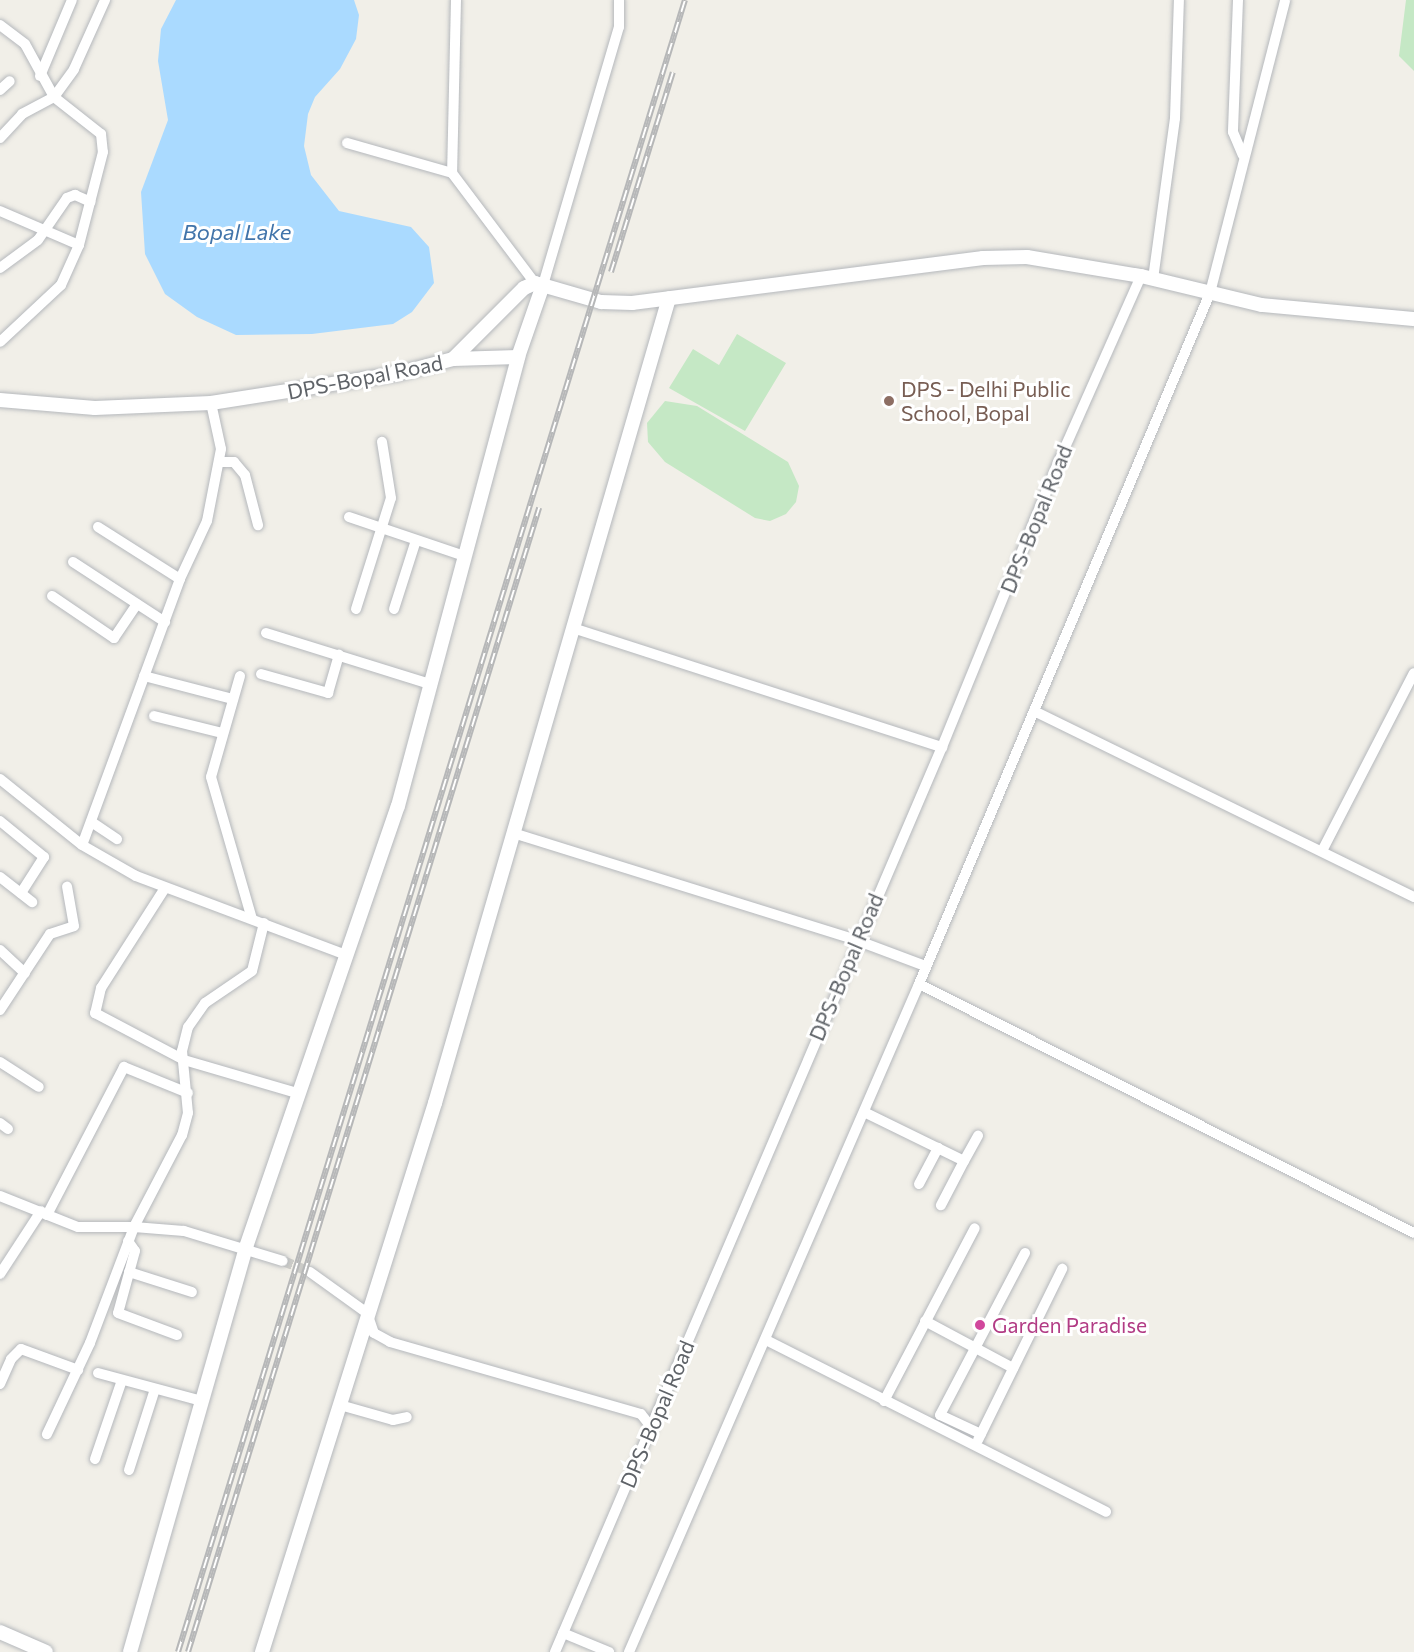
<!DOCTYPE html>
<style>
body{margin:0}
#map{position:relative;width:1414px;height:1652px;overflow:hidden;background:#f1efe8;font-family:Commissioner,sans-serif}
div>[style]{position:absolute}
.green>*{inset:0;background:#c5e8c5}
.water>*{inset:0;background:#aadaff}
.minor-tunnel>*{height:10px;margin-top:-5px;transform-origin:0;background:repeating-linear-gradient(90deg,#ccccc8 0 10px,transparent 0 15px)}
.roads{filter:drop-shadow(0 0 2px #b5b8bc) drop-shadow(0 0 2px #b5b8bc)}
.minor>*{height:10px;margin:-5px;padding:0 5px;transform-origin:5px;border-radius:5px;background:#fff}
.tertiary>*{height:14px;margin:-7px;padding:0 7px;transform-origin:7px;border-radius:7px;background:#fff}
.rail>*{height:6px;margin-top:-3px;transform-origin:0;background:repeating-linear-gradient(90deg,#fff 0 11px,#b6b7b8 0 22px);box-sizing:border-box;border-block:2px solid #b6b7b8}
.dots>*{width:16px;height:16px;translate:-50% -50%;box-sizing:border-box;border:3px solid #fff;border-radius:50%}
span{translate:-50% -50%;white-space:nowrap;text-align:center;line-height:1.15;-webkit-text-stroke:6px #fff;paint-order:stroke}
.street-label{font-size:21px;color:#5f6368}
.education-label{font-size:21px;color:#785e54}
.left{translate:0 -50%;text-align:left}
.hotel-label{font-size:21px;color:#b23c85}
.water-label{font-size:22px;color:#4174aa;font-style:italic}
</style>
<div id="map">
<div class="green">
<i style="clip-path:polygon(1406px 0,1414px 0,1414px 71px,1399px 56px)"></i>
<i style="clip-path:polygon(737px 334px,786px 363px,745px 431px,669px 388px,693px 349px,719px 365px)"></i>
<i style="clip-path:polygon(665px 401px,697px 406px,788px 462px,799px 486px,796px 502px,786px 514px,770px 521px,755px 518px,665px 462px,648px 442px,647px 423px)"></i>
</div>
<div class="water">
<i style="clip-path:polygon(176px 0,354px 0,359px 15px,356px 39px,340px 69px,315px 97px,308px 114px,304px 146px,311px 175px,339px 211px,411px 227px,429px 247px,434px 283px,412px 312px,393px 324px,312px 334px,236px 335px,197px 317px,165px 294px,145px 254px,141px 192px,168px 120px,158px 61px,161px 29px)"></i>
</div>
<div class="minor-tunnel">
<i style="left:283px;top:1261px;width:29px;rotate:22deg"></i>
</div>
<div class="roads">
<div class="minor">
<i style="left:456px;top:0;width:173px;rotate:91.3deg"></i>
<i style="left:452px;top:173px;width:138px;rotate:53deg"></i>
<i style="left:1238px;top:0;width:132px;rotate:92.2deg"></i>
<i style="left:1233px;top:132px;width:25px;rotate:67deg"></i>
<i style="left:0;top:25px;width:31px;rotate:37deg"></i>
<i style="left:25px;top:44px;width:60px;rotate:61.3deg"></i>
<i style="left:54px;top:97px;width:60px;rotate:38.2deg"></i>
<i style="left:101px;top:134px;width:18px;rotate:84deg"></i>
<i style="left:103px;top:152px;width:96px;rotate:104.5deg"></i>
<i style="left:79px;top:245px;width:44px;rotate:114.2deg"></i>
<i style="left:61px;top:285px;width:83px;rotate:136.9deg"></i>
<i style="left:40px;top:76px;width:82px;rotate:-67.2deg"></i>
<i style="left:0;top:90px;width:13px;rotate:-42deg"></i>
<i style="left:0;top:138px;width:33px;rotate:-47deg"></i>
<i style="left:22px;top:114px;width:36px;rotate:-28deg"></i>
<i style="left:54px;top:97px;width:34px;rotate:-54deg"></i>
<i style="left:74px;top:69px;width:76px;rotate:-65.8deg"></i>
<i style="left:347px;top:143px;width:109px;rotate:15.9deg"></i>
<i style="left:0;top:211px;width:86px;rotate:23.3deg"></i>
<i style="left:0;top:268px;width:47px;rotate:-36.4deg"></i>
<i style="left:38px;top:240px;width:51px;rotate:-55.4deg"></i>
<i style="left:67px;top:198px;width:9px;rotate:-21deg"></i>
<i style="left:75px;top:195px;width:17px;rotate:24deg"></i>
<i style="left:1153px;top:279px;width:162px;rotate:-82.2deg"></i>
<i style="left:1175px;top:118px;width:118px;rotate:-88.1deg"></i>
<i style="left:543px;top:285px;width:269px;rotate:-73.6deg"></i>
<i style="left:619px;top:27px;width:27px;rotate:-90deg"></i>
<i style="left:211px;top:403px;width:47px;rotate:77.7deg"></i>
<i style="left:221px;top:449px;width:73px;rotate:101deg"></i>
<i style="left:207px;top:521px;width:64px;rotate:115deg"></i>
<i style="left:180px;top:579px;width:283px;rotate:110.2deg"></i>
<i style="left:82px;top:845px;width:62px;rotate:29.9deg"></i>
<i style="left:136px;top:876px;width:222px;rotate:20.6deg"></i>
<i style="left:220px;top:462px;width:14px"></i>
<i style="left:234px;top:462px;width:17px;rotate:50deg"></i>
<i style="left:245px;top:475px;width:52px;rotate:75.4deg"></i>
<i style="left:349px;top:517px;width:121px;rotate:18.7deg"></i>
<i style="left:98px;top:527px;width:97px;rotate:32.4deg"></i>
<i style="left:73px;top:562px;width:110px;rotate:33.1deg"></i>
<i style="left:52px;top:596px;width:75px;rotate:34.1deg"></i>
<i style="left:114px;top:638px;width:41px;rotate:-55.9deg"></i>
<i style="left:356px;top:609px;width:116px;rotate:-72.5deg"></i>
<i style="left:391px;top:498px;width:57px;rotate:-99.1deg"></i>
<i style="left:394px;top:609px;width:72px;rotate:-72.3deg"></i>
<i style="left:576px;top:629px;width:385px;rotate:17.9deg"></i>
<i style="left:266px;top:633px;width:172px;rotate:17.3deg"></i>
<i style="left:261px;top:674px;width:70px;rotate:15.8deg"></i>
<i style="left:328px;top:693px;width:40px;rotate:-74deg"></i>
<i style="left:144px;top:676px;width:92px;rotate:14.5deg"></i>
<i style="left:240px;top:676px;width:105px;rotate:106deg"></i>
<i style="left:211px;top:777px;width:148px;rotate:73.9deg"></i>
<i style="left:1034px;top:711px;width:423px;rotate:26.1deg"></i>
<i style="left:154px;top:716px;width:70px;rotate:14deg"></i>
<i style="left:0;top:779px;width:105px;rotate:38.8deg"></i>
<i style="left:0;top:821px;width:57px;rotate:39.3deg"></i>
<i style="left:44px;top:857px;width:43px;rotate:122.6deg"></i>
<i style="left:93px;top:823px;width:29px;rotate:34deg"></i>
<i style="left:513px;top:833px;width:359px;rotate:17.3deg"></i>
<i style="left:856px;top:940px;width:74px;rotate:20.6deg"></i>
<i style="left:1322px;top:851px;width:200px;rotate:-62.7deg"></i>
<i style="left:0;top:877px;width:41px;rotate:38deg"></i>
<i style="left:165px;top:888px;width:119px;rotate:122.6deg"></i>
<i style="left:101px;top:988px;width:26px;rotate:103deg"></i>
<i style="left:95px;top:1013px;width:101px;rotate:27.8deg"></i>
<i style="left:184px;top:1060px;width:118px;rotate:16.3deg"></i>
<i style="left:264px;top:923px;width:49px;rotate:104deg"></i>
<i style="left:252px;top:971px;width:57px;rotate:145.8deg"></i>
<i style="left:205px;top:1003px;width:29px;rotate:125deg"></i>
<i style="left:188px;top:1027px;width:25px;rotate:104deg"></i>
<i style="left:182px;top:1051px;width:62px;rotate:84.5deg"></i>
<i style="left:188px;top:1113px;width:23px;rotate:105deg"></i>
<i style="left:182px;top:1135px;width:104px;rotate:117.6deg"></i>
<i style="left:134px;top:1227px;width:50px;rotate:4.6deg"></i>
<i style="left:184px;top:1231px;width:103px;rotate:16.9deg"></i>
<i style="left:0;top:950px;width:34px;rotate:43deg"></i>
<i style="left:919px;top:984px;width:750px;rotate:-67.16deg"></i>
<i style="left:1210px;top:293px;width:302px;rotate:-75.6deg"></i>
<i style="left:0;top:1010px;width:91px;rotate:-56.7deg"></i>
<i style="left:50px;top:934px;width:25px;rotate:-18deg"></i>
<i style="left:74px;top:926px;width:40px;rotate:-100deg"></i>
<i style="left:0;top:1062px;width:46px;rotate:32.7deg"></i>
<i style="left:864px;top:1112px;width:111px;rotate:26.1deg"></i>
<i style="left:964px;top:1161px;width:50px;rotate:117.6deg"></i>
<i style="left:0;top:1123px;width:10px;rotate:37deg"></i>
<i style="left:964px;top:1161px;width:29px;rotate:-61deg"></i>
<i style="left:919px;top:1184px;width:41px;rotate:-62.2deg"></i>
<i style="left:0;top:1196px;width:84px;rotate:21.7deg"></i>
<i style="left:78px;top:1227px;width:56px"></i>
<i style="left:134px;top:1227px;width:124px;rotate:110.8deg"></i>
<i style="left:90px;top:1343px;width:101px;rotate:115.3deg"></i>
<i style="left:47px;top:1215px;width:167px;rotate:-62.5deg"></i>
<i style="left:124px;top:1067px;width:69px;rotate:22.1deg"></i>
<i style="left:128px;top:1241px;width:12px;rotate:55deg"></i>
<i style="left:135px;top:1251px;width:64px;rotate:105.3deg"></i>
<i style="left:118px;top:1313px;width:63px;rotate:20.4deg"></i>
<i style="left:129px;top:1272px;width:66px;rotate:17.6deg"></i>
<i style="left:310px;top:1272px;width:70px;rotate:35.7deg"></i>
<i style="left:367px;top:1313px;width:21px;rotate:71deg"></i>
<i style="left:374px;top:1333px;width:18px;rotate:29deg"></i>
<i style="left:390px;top:1342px;width:261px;rotate:16deg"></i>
<i style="left:641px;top:1414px;width:18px;rotate:52deg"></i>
<i style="left:0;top:1274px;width:75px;rotate:-56.9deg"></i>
<i style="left:925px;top:1321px;width:100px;rotate:28.1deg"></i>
<i style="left:766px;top:1340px;width:381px;rotate:26.8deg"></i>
<i style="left:98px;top:1373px;width:108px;rotate:15.1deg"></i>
<i style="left:0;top:1384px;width:27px;rotate:-66deg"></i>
<i style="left:11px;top:1359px;width:14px;rotate:-45deg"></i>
<i style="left:21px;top:1349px;width:61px;rotate:20.2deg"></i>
<i style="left:884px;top:1401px;width:195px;rotate:-62.3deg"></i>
<i style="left:340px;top:1405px;width:55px;rotate:15.8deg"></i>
<i style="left:393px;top:1420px;width:14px;rotate:-12deg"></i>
<i style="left:981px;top:1434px;width:45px;rotate:-155.1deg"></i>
<i style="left:940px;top:1415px;width:183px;rotate:-62.3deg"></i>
<i style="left:978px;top:1440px;width:191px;rotate:-63.8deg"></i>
<i style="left:95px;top:1459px;width:83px;rotate:-71.1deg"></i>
<i style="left:129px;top:1470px;width:85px;rotate:-72.2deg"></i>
<i style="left:563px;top:1633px;width:50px;rotate:22.4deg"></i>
<i style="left:555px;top:1652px;width:984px;rotate:-66.85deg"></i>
<i style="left:942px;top:747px;width:309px;rotate:-67.8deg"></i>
<i style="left:1059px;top:461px;width:202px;rotate:-66.1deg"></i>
<i style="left:629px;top:1652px;width:728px;rotate:-66.53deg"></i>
<i style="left:919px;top:984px;width:554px;rotate:26.7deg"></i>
</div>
<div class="tertiary">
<i style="left:453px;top:359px;width:65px;rotate:-1.8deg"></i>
<i style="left:0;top:400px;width:95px;rotate:4.8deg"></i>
<i style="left:95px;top:408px;width:116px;rotate:-2.5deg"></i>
<i style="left:211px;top:403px;width:188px;rotate:-8.9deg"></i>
<i style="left:397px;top:374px;width:58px;rotate:-15deg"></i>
<i style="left:453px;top:359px;width:100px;rotate:-45deg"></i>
<i style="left:524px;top:288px;width:12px;rotate:-24deg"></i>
<i style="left:535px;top:283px;width:69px;rotate:16.1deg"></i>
<i style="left:601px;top:302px;width:31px;rotate:2deg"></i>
<i style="left:632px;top:303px;width:354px;rotate:-7.3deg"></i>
<i style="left:983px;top:258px;width:44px;rotate:-1.3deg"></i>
<i style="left:1027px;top:257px;width:116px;rotate:9.5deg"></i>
<i style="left:1141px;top:276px;width:124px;rotate:13.5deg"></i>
<i style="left:1262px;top:305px;width:153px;rotate:5.3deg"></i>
<i style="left:0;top:1632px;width:50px;rotate:23.5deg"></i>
<i style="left:130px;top:1652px;width:421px;rotate:-74deg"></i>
<i style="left:246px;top:1247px;width:466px;rotate:-71deg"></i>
<i style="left:398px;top:806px;width:465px;rotate:-75deg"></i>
<i style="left:518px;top:357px;width:76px;rotate:-70.9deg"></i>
<i style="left:262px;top:1652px;width:576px;rotate:-72.51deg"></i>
<i style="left:435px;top:1103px;width:838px;rotate:-73.79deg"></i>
</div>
</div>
<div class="rail">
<i style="left:611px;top:272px;width:209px;rotate:-72.8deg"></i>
<i style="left:178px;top:1652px;width:1728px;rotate:-72.94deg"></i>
<i style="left:188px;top:1652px;width:1197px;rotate:-72.94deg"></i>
</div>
<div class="dots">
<i style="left:889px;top:401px;background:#8d6e63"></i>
<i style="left:980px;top:1325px;background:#d1479c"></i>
</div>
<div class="street-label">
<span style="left:365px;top:377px;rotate:-11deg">DPS-Bopal Road</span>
<span style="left:1036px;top:519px;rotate:-68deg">DPS-Bopal Road</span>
<span style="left:846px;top:967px;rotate:-67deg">DPS-Bopal Road</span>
<span style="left:657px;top:1414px;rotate:-67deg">DPS-Bopal Road</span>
</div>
<div class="education-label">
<span class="left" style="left:901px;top:401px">DPS - Delhi Public<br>School, Bopal</span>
</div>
<div class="hotel-label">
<span class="left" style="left:992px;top:1325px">Garden Paradise</span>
</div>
<div class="water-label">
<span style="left:237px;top:232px">Bopal Lake</span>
</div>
</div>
